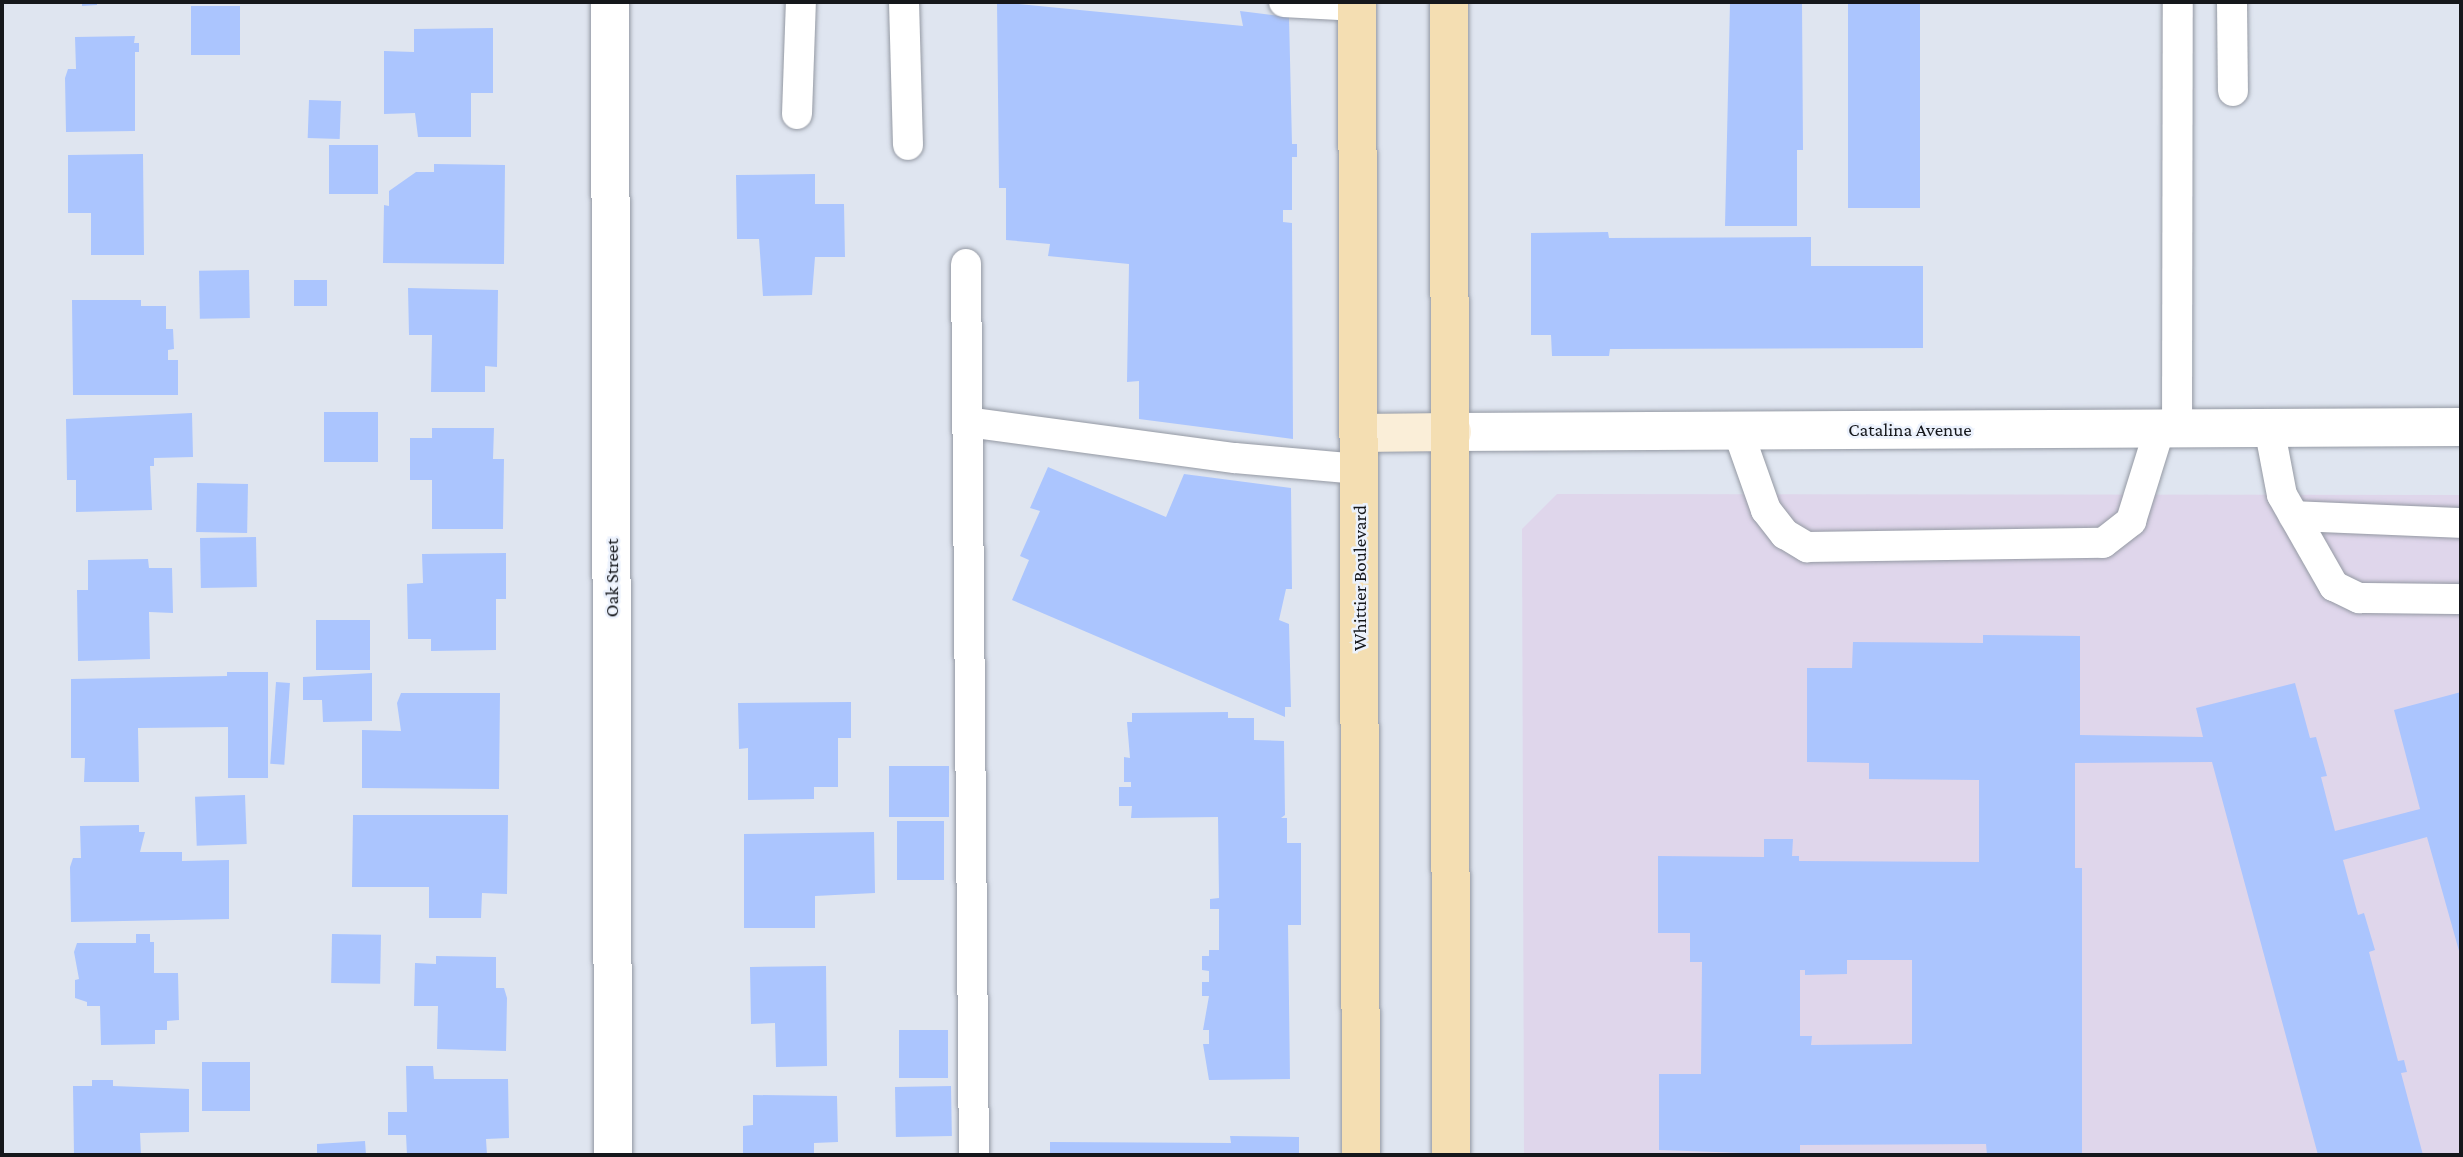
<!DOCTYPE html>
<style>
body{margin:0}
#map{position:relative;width:2463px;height:1157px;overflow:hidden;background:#dfe5f0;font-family:"Crimson Pro",serif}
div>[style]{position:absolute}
.education>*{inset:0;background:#dfd6eb}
.building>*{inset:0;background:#abc5fe;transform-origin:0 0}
.roads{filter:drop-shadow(0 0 2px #9499a3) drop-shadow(0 0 2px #9499a3)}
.lane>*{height:30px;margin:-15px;padding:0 15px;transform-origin:15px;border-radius:15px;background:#fff}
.street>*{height:38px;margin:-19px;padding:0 19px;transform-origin:19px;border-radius:19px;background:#fff}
.secondary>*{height:38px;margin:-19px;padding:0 19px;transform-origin:19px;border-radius:19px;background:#faeed8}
.primary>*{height:38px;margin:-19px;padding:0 19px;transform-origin:19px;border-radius:19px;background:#f4deb2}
span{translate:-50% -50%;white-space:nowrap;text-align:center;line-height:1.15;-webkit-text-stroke:5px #ecf2fd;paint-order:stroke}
.street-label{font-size:19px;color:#15171b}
.frame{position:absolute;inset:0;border:4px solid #15171b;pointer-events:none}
</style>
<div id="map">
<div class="education">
<i style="clip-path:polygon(1557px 494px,2461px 495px,2461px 1155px,1524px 1155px,1522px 529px)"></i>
</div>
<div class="building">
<i style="clip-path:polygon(82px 2px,97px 2px,97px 5px,82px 6px)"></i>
<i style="clip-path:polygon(997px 2px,1243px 26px,1240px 11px,1289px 17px,1292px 144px,1297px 144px,1297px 157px,1292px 157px,1292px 210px,1283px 210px,1283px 222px,1292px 223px,1293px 439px,1139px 419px,1139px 381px,1127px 382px,1129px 264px,1048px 256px,1050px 244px,1006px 240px,1006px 188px,999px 188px)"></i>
<i style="clip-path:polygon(1730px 2px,1802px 2px,1803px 150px,1797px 150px,1797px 226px,1725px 226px)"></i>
<i style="left:1848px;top:2px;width:72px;height:206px"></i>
<i style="left:240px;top:6px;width:49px;height:49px;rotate:90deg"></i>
<i style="clip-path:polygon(493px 28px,493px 93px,471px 93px,471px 137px,418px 137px,415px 113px,384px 114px,384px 51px,414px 52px,414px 29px)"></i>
<i style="clip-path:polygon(135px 36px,134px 43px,139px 43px,139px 52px,135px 52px,135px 131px,66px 132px,65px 78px,68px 69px,76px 69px,75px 37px)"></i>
<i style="left:309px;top:100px;width:32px;height:38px;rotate:2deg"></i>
<i style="left:378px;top:145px;width:49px;height:49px;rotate:90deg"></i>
<i style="clip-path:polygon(143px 154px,144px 255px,91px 255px,91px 213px,68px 213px,68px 155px)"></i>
<i style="clip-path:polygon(434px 164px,505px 165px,504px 264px,383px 263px,384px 205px,389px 206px,389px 191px,416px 172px,434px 172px)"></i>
<i style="clip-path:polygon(815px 174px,815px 204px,844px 204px,845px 257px,815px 257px,812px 295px,763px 296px,759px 239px,737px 239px,736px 175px)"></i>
<i style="clip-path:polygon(1608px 232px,1609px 238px,1811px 237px,1811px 266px,1923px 266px,1923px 348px,1610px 349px,1609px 356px,1552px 356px,1551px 335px,1531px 335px,1531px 233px)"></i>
<i style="left:249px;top:270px;width:48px;height:50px;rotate:89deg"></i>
<i style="left:327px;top:280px;width:26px;height:33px;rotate:90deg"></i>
<i style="clip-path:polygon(408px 288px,498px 290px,497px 367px,485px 366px,485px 392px,431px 392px,432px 335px,409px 335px)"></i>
<i style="clip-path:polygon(72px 300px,141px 300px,141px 306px,166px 306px,166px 329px,173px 329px,174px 349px,168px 350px,168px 360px,178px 360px,178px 395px,73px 395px)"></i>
<i style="left:324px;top:412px;width:54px;height:50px"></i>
<i style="clip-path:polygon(192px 413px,193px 457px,154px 458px,154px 466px,150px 466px,152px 510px,76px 512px,76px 480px,67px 480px,66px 419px)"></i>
<i style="clip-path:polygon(432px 428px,494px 428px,493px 459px,504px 459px,503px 529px,432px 529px,432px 480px,410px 480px,410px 438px,432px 438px)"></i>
<i style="clip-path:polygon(1048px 467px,1166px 517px,1184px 474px,1291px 488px,1292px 589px,1286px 589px,1279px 620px,1289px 624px,1291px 707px,1285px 707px,1285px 717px,1012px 600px,1029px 560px,1020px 556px,1040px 511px,1030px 508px)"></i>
<i style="left:197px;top:483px;width:51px;height:49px;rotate:1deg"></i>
<i style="left:256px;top:537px;width:50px;height:56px;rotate:89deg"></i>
<i style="clip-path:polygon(506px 553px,506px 599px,496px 599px,496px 650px,431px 651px,431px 639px,408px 639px,407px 584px,423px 583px,422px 554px)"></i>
<i style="clip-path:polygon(148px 559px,149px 568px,172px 568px,173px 613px,149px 612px,150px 659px,78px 661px,77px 590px,88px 590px,88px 560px)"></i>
<i style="left:370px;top:620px;width:50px;height:54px;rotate:90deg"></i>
<i style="clip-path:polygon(evenodd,1983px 635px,2080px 636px,2080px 735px,2203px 737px,2196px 708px,2295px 683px,2310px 738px,2316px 737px,2327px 776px,2321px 777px,2335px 831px,2420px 809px,2394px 710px,2461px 692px,2461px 958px,2427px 837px,2343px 860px,2358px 915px,2364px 913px,2375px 950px,2369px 952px,2398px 1061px,2404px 1060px,2407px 1072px,2401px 1073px,2423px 1155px,2318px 1155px,2212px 762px,2075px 763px,2075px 868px,2082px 868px,2082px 1155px,1987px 1155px,1986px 1144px,1800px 1145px,1800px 1155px,1659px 1150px,1659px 1074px,1701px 1074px,1702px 962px,1690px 962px,1690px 933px,1658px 933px,1658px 856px,1764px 857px,1764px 839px,1793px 839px,1792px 856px,1799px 856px,1799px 861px,1979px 862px,1979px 780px,1869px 779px,1869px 763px,1807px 762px,1807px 668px,1852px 668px,1853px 642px,1983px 643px,1983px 635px,1847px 960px,1912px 960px,1912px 1044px,1811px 1045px,1812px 1036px,1800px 1036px,1800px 970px,1805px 970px,1805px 975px,1847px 974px,1847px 960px)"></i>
<i style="clip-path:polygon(227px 672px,268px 672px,268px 778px,228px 778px,228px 727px,138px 728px,139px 782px,84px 782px,85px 758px,71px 758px,71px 679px,227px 676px)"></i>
<i style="clip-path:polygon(372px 673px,372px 721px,323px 722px,322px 700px,303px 700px,303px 677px)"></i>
<i style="left:276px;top:682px;width:14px;height:82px;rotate:4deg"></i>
<i style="clip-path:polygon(401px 693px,500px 693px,499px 789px,362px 788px,362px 730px,401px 731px,397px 703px)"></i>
<i style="clip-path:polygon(851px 702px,851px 738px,838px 738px,838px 787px,814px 787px,814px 799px,748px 800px,748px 748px,739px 749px,738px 703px)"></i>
<i style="clip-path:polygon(1228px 712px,1228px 718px,1254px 718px,1254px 740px,1284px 741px,1285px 815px,1281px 818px,1287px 818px,1287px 843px,1301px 843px,1301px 925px,1288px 925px,1290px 1079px,1209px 1080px,1203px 1044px,1209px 1044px,1209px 1030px,1203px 1030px,1209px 996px,1202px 996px,1202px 982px,1209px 982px,1209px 971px,1202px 970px,1202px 956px,1209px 956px,1209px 950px,1219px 950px,1219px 909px,1210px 909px,1210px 899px,1219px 898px,1218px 817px,1131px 818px,1132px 806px,1119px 806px,1119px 787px,1131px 787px,1131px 782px,1124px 782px,1124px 757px,1130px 758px,1127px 722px,1132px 722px,1132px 713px)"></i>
<i style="left:889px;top:766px;width:60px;height:51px"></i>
<i style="left:245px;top:795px;width:49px;height:50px;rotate:88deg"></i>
<i style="clip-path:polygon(353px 815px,508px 815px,507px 894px,482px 893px,481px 918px,429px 918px,429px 887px,352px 887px)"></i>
<i style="left:944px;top:821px;width:59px;height:47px;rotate:90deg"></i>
<i style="clip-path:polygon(139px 825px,139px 832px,145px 832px,140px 852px,182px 852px,182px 861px,229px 860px,229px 919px,71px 922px,70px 867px,73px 858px,81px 858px,80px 826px)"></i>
<i style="clip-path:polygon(874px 832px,875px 893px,815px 896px,815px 928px,744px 928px,744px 834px)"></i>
<i style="clip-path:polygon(136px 934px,150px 934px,150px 942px,154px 942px,154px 973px,178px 973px,179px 1020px,167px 1021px,167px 1030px,155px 1030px,155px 1044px,101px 1045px,100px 1006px,87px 1006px,87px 1002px,75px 998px,75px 980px,79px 979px,74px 952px,77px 943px,136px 943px)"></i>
<i style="left:332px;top:934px;width:49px;height:49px;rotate:1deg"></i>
<i style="clip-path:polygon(436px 956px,496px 957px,496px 988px,504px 988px,507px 998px,506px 1051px,437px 1049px,438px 1006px,414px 1006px,415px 963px,436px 964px)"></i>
<i style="clip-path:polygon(826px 966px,827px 1066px,776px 1067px,775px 1023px,751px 1024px,750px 967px)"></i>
<i style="left:899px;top:1030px;width:49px;height:48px"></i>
<i style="left:202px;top:1062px;width:48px;height:49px"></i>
<i style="clip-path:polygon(406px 1066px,433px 1066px,434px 1079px,508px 1079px,509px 1138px,486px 1139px,487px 1155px,407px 1155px,406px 1135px,388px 1135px,388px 1112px,407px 1112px)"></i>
<i style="clip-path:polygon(92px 1080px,113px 1080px,113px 1086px,189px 1089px,189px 1132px,140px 1133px,141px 1155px,74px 1155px,73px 1086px,92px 1086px)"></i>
<i style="left:951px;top:1086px;width:50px;height:56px;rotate:89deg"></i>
<i style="clip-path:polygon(753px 1095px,837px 1096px,838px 1142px,814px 1143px,814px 1155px,743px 1155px,743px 1126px,753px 1125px)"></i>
<i style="clip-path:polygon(1230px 1136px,1299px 1137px,1299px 1155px,1050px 1155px,1050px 1142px,1231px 1143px)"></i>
<i style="clip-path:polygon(365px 1141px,366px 1155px,317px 1155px,317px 1144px)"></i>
</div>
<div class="roads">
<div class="lane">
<i style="left:904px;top:2px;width:143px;rotate:88.4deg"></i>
<i style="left:1284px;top:2px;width:73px;rotate:3.1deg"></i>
<i style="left:2232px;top:2px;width:89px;rotate:89.4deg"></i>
<i style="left:797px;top:114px;width:112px;rotate:-88deg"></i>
<i style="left:966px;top:264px;width:891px;rotate:89.49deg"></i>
<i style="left:967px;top:422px;width:270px;rotate:7.7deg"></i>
<i style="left:1235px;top:458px;width:124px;rotate:5.1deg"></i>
<i style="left:2269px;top:427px;width:69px;rotate:79.2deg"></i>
<i style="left:2282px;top:495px;width:105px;rotate:60.3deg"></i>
<i style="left:2334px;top:586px;width:28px;rotate:26deg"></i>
<i style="left:2359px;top:598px;width:102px;rotate:0.6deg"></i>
<i style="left:2177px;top:429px;width:427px;rotate:-89.9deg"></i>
<i style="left:1738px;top:431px;width:84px;rotate:70.5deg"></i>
<i style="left:1766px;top:510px;width:31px;rotate:52deg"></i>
<i style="left:1785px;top:534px;width:26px;rotate:31deg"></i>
<i style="left:1807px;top:547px;width:296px;rotate:-0.8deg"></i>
<i style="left:2103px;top:543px;width:36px;rotate:-38deg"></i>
<i style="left:2131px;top:521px;width:97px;rotate:-72.7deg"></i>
<i style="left:2294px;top:516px;width:167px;rotate:2.4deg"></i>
</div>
<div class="street">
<i style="left:610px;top:2px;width:1153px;rotate:89.85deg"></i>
<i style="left:1452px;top:432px;width:1009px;rotate:-0.28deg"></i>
</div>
<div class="secondary">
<i style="left:1359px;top:433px;width:93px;rotate:-0.6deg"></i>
</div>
<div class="primary">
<i style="left:1357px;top:2px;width:1153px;rotate:89.8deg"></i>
<i style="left:1449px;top:2px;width:1153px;rotate:89.9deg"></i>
</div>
</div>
<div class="street-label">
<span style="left:1910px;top:430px">Catalina Avenue</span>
<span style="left:612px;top:578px;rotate:-90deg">Oak Street</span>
<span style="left:1360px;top:578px;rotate:-90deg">Whittier Boulevard</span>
</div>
<div class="frame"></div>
</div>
